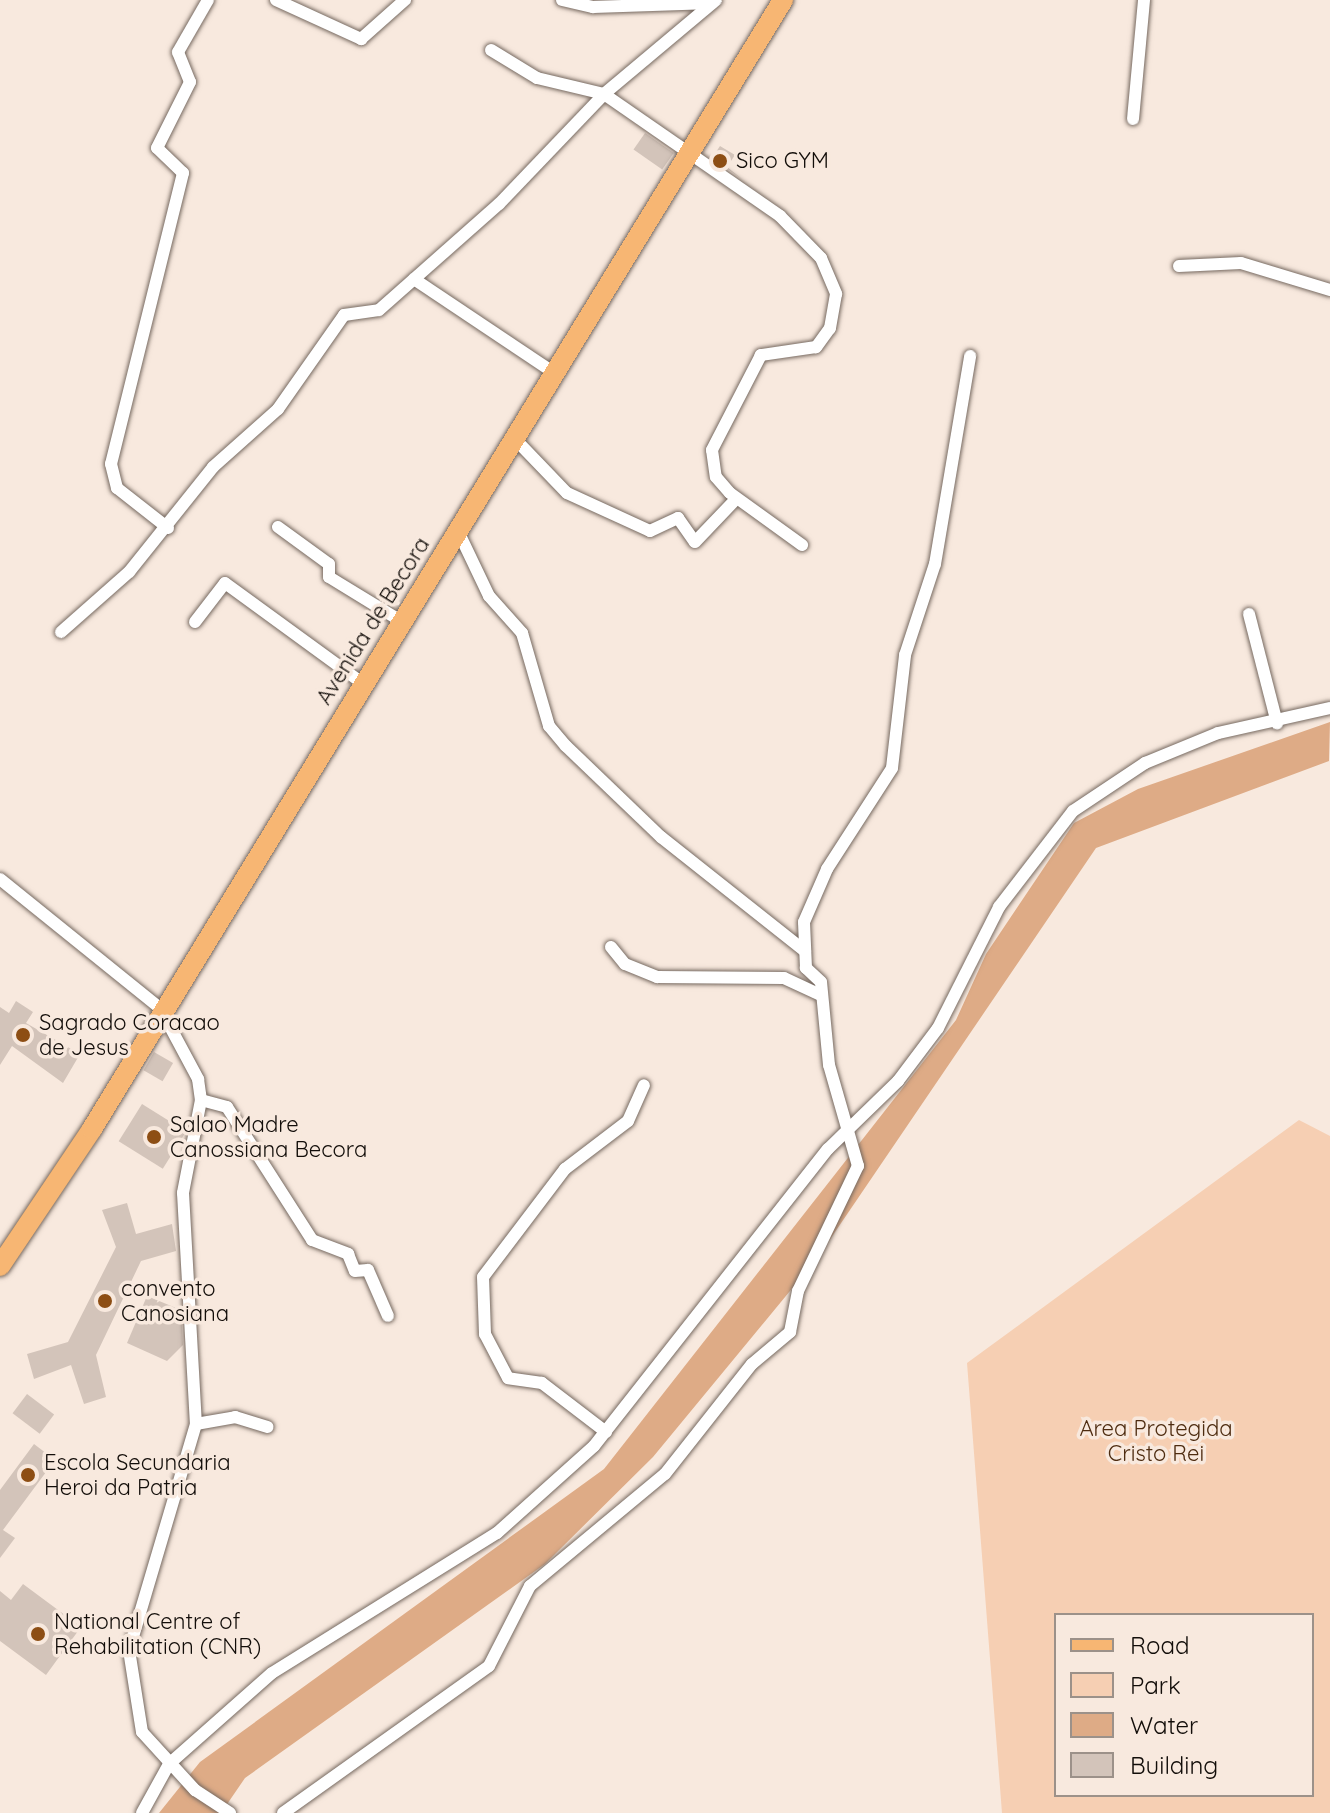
<!DOCTYPE html>
<style>
body{margin:0}
#map{position:relative;width:1330px;height:1813px;overflow:hidden;background:#f8e9de;font-family:Quicksand,sans-serif}
div>[style]{position:absolute}
.green>*{inset:0;background:#f6cfb3}
.water>*{inset:0;background:#deab86}
.building>*{inset:0;background:#d3c4ba;transform-origin:0 0}
.roads{filter:drop-shadow(0 0 2px #766960) drop-shadow(0 0 2px #766960)}
.street>*{height:12px;margin:-6px;padding:0 6px;transform-origin:6px;border-radius:6px;background:#fff}
.primary>*{height:20px;margin:-10px;padding:0 10px;transform-origin:10px;border-radius:10px;background:#f7b673}
.dots>*{width:22px;height:22px;translate:-50% -50%;box-sizing:border-box;border:4px solid #f8e9de;border-radius:50%}
span{translate:-50% -50%;white-space:nowrap;text-align:center;line-height:1.15;-webkit-text-stroke:7px #f8e9de;paint-order:stroke}
.poi-label{font-size:22px;color:#120d09}
.left{translate:0 -50%;text-align:left}
.street-label{font-size:22px;color:#120d09}
.park-label{font-size:22px;color:#4e2c10}
.legend{position:absolute;left:1054px;top:1613px;width:260px;height:184px;box-sizing:border-box;background:#f8e9de;border:2px solid #9c9189;margin:0;padding:10px 14px;list-style:none;font-size:24px;color:#120d09}
.legend li{display:flex;align-items:center;gap:16px;height:40px}
.legend b{width:40px;border:2px solid #9c9189}
</style>
<div id="map">
<div class="green">
<i style="clip-path:polygon(evenodd,1299px 1120px,1330px 1136px,1330px 1813px,1002px 1813px,967px 1363px,1299px 1120px,1056px 1615px,1312px 1615px,1312px 1795px,1056px 1795px,1056px 1615px)"></i>
</div>
<div class="water">
<i style="clip-path:polygon(1330px 722px,1329px 761px,1096px 848px,818px 1257px,653px 1457px,545px 1564px,245px 1778px,221px 1813px,159px 1813px,200px 1762px,604px 1469px,956px 1020px,986px 954px,1074px 823px,1138px 789px)"></i>
</div>
<div class="building">
<i style="left:645px;top:133px;width:35px;height:20px;rotate:35deg"></i>
<i style="clip-path:polygon(720px 146px,735px 155px,727px 167px,742px 179px,712px 158px)"></i>
<i style="clip-path:polygon(16px 1001px,33px 1012px,26px 1023px,80px 1054px,63px 1083px,12px 1046px,0 1065px,0 1007px,9px 1013px)"></i>
<i style="left:154px;top:1052px;width:22px;height:21px;rotate:30deg"></i>
<i style="left:142px;top:1104px;width:52px;height:44px;rotate:32deg"></i>
<i style="clip-path:polygon(127px 1203px,136px 1234px,172px 1224px,176px 1251px,141px 1261px,96px 1355px,106px 1397px,84px 1404px,71px 1365px,34px 1379px,27px 1354px,68px 1342px,116px 1247px,102px 1210px)"></i>
<i style="clip-path:polygon(147px 1296px,181px 1310px,183px 1345px,167px 1361px,127px 1343px)"></i>
<i style="left:27px;top:1394px;width:34px;height:24px;rotate:37deg"></i>
<i style="clip-path:polygon(34px 1444px,55px 1460px,3px 1530px,15px 1538px,0 1558px,0 1490px)"></i>
<i style="clip-path:polygon(23px 1584px,81px 1627px,46px 1675px,0 1641px,0 1591px,11px 1600px)"></i>
</div>
<div class="roads">
<div class="street">
<i style="left:276px;top:0;width:94px;rotate:24.6deg"></i>
<i style="left:361px;top:39px;width:59px;rotate:-41.6deg"></i>
<i style="left:562px;top:0;width:32px;rotate:13deg"></i>
<i style="left:593px;top:7px;width:119px;rotate:-1.9deg"></i>
<i style="left:491px;top:50px;width:54px;rotate:31.3deg"></i>
<i style="left:537px;top:78px;width:69px;rotate:13.4deg"></i>
<i style="left:604px;top:94px;width:214px;rotate:34.7deg"></i>
<i style="left:780px;top:216px;width:59px;rotate:45.7deg"></i>
<i style="left:821px;top:258px;width:39px;rotate:67deg"></i>
<i style="left:836px;top:294px;width:35px;rotate:100deg"></i>
<i style="left:830px;top:328px;width:24px;rotate:126deg"></i>
<i style="left:816px;top:347px;width:56px;rotate:171.7deg"></i>
<i style="left:761px;top:355px;width:107px;rotate:117.3deg"></i>
<i style="left:712px;top:450px;width:27px;rotate:82deg"></i>
<i style="left:716px;top:477px;width:21px;rotate:49deg"></i>
<i style="left:730px;top:493px;width:89px;rotate:35.8deg"></i>
<i style="left:1133px;top:119px;width:120px;rotate:-84.7deg"></i>
<i style="left:1179px;top:266px;width:62px;rotate:-2.8deg"></i>
<i style="left:1241px;top:263px;width:93px;rotate:16.9deg"></i>
<i style="left:414px;top:279px;width:171px;rotate:33.8deg"></i>
<i style="left:515px;top:439px;width:75px;rotate:46.1deg"></i>
<i style="left:567px;top:493px;width:91px;rotate:24.6deg"></i>
<i style="left:650px;top:531px;width:31px;rotate:-25deg"></i>
<i style="left:678px;top:518px;width:29px;rotate:55deg"></i>
<i style="left:695px;top:542px;width:59px;rotate:-46.4deg"></i>
<i style="left:278px;top:527px;width:63px;rotate:36deg"></i>
<i style="left:329px;top:564px;width:13px;rotate:90deg"></i>
<i style="left:329px;top:577px;width:84px;rotate:31.4deg"></i>
<i style="left:168px;top:528px;width:65px;rotate:-141.9deg"></i>
<i style="left:117px;top:488px;width:25px;rotate:-104deg"></i>
<i style="left:111px;top:464px;width:300px;rotate:-76.1deg"></i>
<i style="left:183px;top:173px;width:36px;rotate:-136deg"></i>
<i style="left:157px;top:148px;width:74px;rotate:-63.4deg"></i>
<i style="left:190px;top:82px;width:32px;rotate:-112deg"></i>
<i style="left:178px;top:52px;width:60px;rotate:-60deg"></i>
<i style="left:458px;top:531px;width:72px;rotate:64.5deg"></i>
<i style="left:489px;top:596px;width:50px;rotate:48.3deg"></i>
<i style="left:522px;top:633px;width:97px;rotate:73.8deg"></i>
<i style="left:549px;top:726px;width:26px;rotate:50deg"></i>
<i style="left:566px;top:746px;width:132px;rotate:43.8deg"></i>
<i style="left:661px;top:837px;width:184px;rotate:38.4deg"></i>
<i style="left:1249px;top:614px;width:113px;rotate:75.6deg"></i>
<i style="left:195px;top:622px;width:49px;rotate:-52.4deg"></i>
<i style="left:225px;top:583px;width:170px;rotate:36.1deg"></i>
<i style="left:61px;top:632px;width:91px;rotate:-41.4deg"></i>
<i style="left:129px;top:572px;width:134px;rotate:-51.3deg"></i>
<i style="left:213px;top:467px;width:87px;rotate:-41.7deg"></i>
<i style="left:278px;top:409px;width:115px;rotate:-54.9deg"></i>
<i style="left:344px;top:315px;width:35px;rotate:-8deg"></i>
<i style="left:379px;top:310px;width:160px;rotate:-41.5deg"></i>
<i style="left:499px;top:204px;width:152px;rotate:-46.3deg"></i>
<i style="left:604px;top:94px;width:146px;rotate:-40deg"></i>
<i style="left:0;top:879px;width:206px;rotate:38.9deg"></i>
<i style="left:160px;top:1008px;width:81px;rotate:61.8deg"></i>
<i style="left:198px;top:1079px;width:21px;rotate:82deg"></i>
<i style="left:201px;top:1100px;width:95px;rotate:101deg"></i>
<i style="left:183px;top:1193px;width:231px;rotate:86.8deg"></i>
<i style="left:196px;top:1424px;width:236px;rotate:106.5deg"></i>
<i style="left:129px;top:1650px;width:83px;rotate:81deg"></i>
<i style="left:142px;top:1732px;width:79px;rotate:47.6deg"></i>
<i style="left:195px;top:1790px;width:42px;rotate:33.3deg"></i>
<i style="left:611px;top:947px;width:22px;rotate:51deg"></i>
<i style="left:625px;top:964px;width:35px;rotate:22deg"></i>
<i style="left:657px;top:977px;width:127px;rotate:0.5deg"></i>
<i style="left:784px;top:978px;width:40px;rotate:25deg"></i>
<i style="left:201px;top:1100px;width:27px;rotate:15deg"></i>
<i style="left:227px;top:1107px;width:158px;rotate:57.4deg"></i>
<i style="left:312px;top:1240px;width:39px;rotate:21deg"></i>
<i style="left:348px;top:1254px;width:18px;rotate:68deg"></i>
<i style="left:355px;top:1271px;width:13px;rotate:-4deg"></i>
<i style="left:368px;top:1270px;width:50px;rotate:66.5deg"></i>
<i style="left:196px;top:1424px;width:40px;rotate:-10deg"></i>
<i style="left:235px;top:1417px;width:34px;rotate:17deg"></i>
<i style="left:606px;top:1432px;width:81px;rotate:-142.6deg"></i>
<i style="left:542px;top:1383px;width:34px;rotate:-172deg"></i>
<i style="left:508px;top:1378px;width:50px;rotate:-117.6deg"></i>
<i style="left:485px;top:1334px;width:57px;rotate:-92deg"></i>
<i style="left:483px;top:1277px;width:136px;rotate:-52.8deg"></i>
<i style="left:565px;top:1169px;width:79px;rotate:-37.3deg"></i>
<i style="left:628px;top:1121px;width:39px;rotate:-66deg"></i>
<i style="left:142px;top:1813px;width:56px;rotate:-61.1deg"></i>
<i style="left:169px;top:1764px;width:137px;rotate:-41.5deg"></i>
<i style="left:272px;top:1673px;width:265px;rotate:-31.9deg"></i>
<i style="left:497px;top:1533px;width:130px;rotate:-41.9deg"></i>
<i style="left:594px;top:1446px;width:378px;rotate:-51.8deg"></i>
<i style="left:828px;top:1149px;width:98px;rotate:-44.2deg"></i>
<i style="left:898px;top:1081px;width:66px;rotate:-53deg"></i>
<i style="left:938px;top:1028px;width:136px;rotate:-63.2deg"></i>
<i style="left:999px;top:907px;width:121px;rotate:-52.4deg"></i>
<i style="left:1073px;top:811px;width:87px;rotate:-33.7deg"></i>
<i style="left:1145px;top:763px;width:79px;rotate:-22.3deg"></i>
<i style="left:1218px;top:733px;width:115px;rotate:-12.6deg"></i>
<i style="left:283px;top:1813px;width:253px;rotate:-35.5deg"></i>
<i style="left:489px;top:1666px;width:90px;rotate:-62.9deg"></i>
<i style="left:530px;top:1586px;width:175px;rotate:-39.7deg"></i>
<i style="left:665px;top:1474px;width:140px;rotate:-51.7deg"></i>
<i style="left:752px;top:1364px;width:50px;rotate:-40.1deg"></i>
<i style="left:790px;top:1332px;width:42px;rotate:-79deg"></i>
<i style="left:798px;top:1291px;width:139px;rotate:-64.4deg"></i>
<i style="left:858px;top:1166px;width:105px;rotate:-106deg"></i>
<i style="left:829px;top:1065px;width:83px;rotate:-95.5deg"></i>
<i style="left:821px;top:982px;width:21px;rotate:-137deg"></i>
<i style="left:806px;top:968px;width:46px;rotate:-92.5deg"></i>
<i style="left:804px;top:922px;width:58px;rotate:-66.5deg"></i>
<i style="left:827px;top:869px;width:120px;rotate:-57.2deg"></i>
<i style="left:892px;top:768px;width:114px;rotate:-83.4deg"></i>
<i style="left:905px;top:655px;width:96px;rotate:-71.8deg"></i>
<i style="left:935px;top:564px;width:211px;rotate:-80.4deg"></i>
</div>
<div class="primary">
<i style="left:0;top:1266px;width:165px;rotate:-56.1deg"></i>
<i style="left:92px;top:1129px;width:1324px;rotate:-58.53deg"></i>
</div>
</div>
<div class="dots">
<i style="left:720px;top:161px;background:#8d4e14"></i>
<i style="left:23px;top:1035px;background:#8d4e14"></i>
<i style="left:154px;top:1137px;background:#8d4e14"></i>
<i style="left:105px;top:1301px;background:#8d4e14"></i>
<i style="left:28px;top:1475px;background:#8d4e14"></i>
<i style="left:38px;top:1634px;background:#8d4e14"></i>
</div>
<div class="poi-label">
<span class="left" style="left:736px;top:161px">Sico GYM</span>
<span class="left" style="left:39px;top:1035px">Sagrado Coracao<br>de Jesus</span>
<span class="left" style="left:170px;top:1137px">Salao Madre<br>Canossiana Becora</span>
<span class="left" style="left:121px;top:1301px">convento<br>Canosiana</span>
<span class="left" style="left:44px;top:1475px">Escola Secundaria<br>Heroi da Patria</span>
<span class="left" style="left:54px;top:1634px">National Centre of<br>Rehabilitation (CNR)</span>
</div>
<div class="street-label">
<span style="left:373px;top:621px;rotate:-58deg">Avenida de Becora</span>
</div>
<div class="park-label">
<span style="left:1156px;top:1441px">Area Protegida<br>Cristo Rei</span>
</div>
<ul class="legend">
<li><b style="height:10px;background:#f7b673"></b>Road</li>
<li><b style="height:22px;background:#f6cfb3"></b>Park</li>
<li><b style="height:22px;background:#deab86"></b>Water</li>
<li><b style="height:22px;background:#d3c4ba"></b>Building</li>
</ul>
</div>
